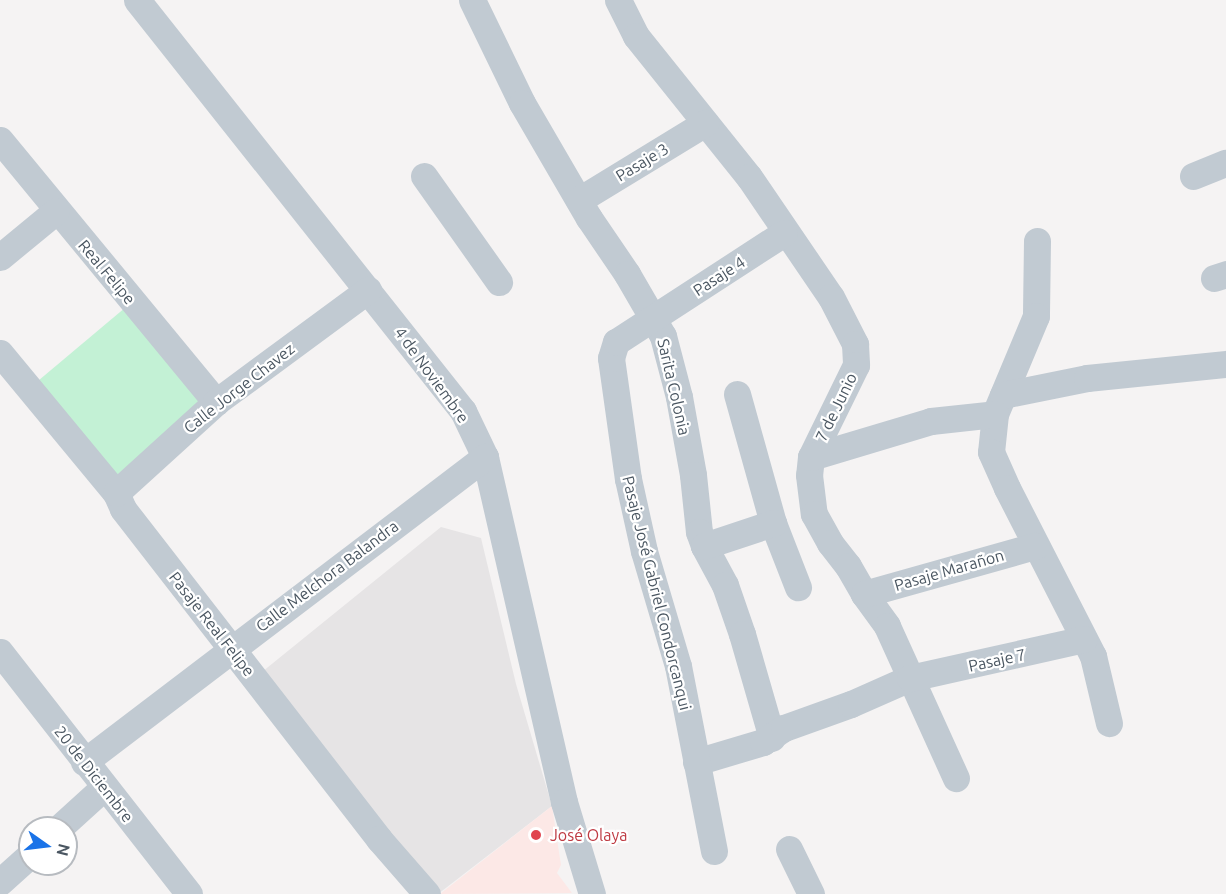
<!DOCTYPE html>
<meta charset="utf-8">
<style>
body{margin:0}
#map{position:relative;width:1226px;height:894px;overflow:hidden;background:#f5f3f3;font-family:Ubuntu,sans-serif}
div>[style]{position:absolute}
.education>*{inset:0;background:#e6e4e5}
.medical>*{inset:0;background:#fce8e6}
.green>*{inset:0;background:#c3f1d5;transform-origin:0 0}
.minor>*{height:27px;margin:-13.5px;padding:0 13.5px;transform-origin:13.5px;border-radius:13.5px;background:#c1cad2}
.dots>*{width:16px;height:16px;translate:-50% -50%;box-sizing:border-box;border:3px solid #fff;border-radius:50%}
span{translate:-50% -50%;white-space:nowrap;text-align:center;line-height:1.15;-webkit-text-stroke:4.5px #fff;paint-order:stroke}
.street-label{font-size:16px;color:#4a5661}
.health-label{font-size:16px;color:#be3a42}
.left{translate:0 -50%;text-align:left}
.north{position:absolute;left:18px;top:816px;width:60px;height:60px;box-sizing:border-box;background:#fff;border:2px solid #b7bbc0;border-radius:50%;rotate:104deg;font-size:16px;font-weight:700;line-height:24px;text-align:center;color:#4a5661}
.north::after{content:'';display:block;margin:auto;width:21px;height:27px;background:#1a73e8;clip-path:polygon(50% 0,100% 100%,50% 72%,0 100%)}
</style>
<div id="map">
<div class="education">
<i style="clip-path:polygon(441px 527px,481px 538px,516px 684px,552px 806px,438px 894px,257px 676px)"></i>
</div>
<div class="medical">
<i style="clip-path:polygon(552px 806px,561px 865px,557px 873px,572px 893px,440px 894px)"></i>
</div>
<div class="green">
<i style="left:126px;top:307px;width:123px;height:120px;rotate:50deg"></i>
</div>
<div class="minor">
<i style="left:137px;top:0;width:525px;rotate:51.58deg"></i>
<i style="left:463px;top:411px;width:51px;rotate:64.4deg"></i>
<i style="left:485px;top:457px;width:354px;rotate:77.1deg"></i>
<i style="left:564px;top:802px;width:96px;rotate:73.1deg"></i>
<i style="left:472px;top:0;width:114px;rotate:64.1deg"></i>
<i style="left:522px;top:103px;width:133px;rotate:59.8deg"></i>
<i style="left:589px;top:218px;width:68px;rotate:55.8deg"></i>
<i style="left:627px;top:274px;width:72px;rotate:59.9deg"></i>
<i style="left:663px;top:336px;width:63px;rotate:75.3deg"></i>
<i style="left:679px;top:397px;width:79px;rotate:79.8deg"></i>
<i style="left:693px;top:475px;width:57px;rotate:84deg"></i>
<i style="left:699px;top:532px;width:15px;rotate:70deg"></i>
<i style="left:704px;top:546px;width:44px;rotate:61.7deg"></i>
<i style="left:725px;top:585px;width:52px;rotate:70.9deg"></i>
<i style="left:742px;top:634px;width:108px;rotate:73.9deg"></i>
<i style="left:618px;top:0;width:40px;rotate:63.4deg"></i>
<i style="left:636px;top:36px;width:181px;rotate:51.3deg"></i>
<i style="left:749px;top:177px;width:145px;rotate:55.7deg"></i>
<i style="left:831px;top:297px;width:53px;rotate:62.9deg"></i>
<i style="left:855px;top:344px;width:21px;rotate:87deg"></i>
<i style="left:856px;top:365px;width:102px;rotate:116.1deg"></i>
<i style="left:811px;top:457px;width:18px;rotate:96deg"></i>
<i style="left:809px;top:475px;width:39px;rotate:83deg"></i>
<i style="left:814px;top:514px;width:33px;rotate:61deg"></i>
<i style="left:830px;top:543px;width:29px;rotate:52deg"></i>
<i style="left:848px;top:566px;width:32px;rotate:60deg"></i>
<i style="left:864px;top:594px;width:39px;rotate:54deg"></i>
<i style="left:887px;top:626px;width:167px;rotate:65.6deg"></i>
<i style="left:0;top:140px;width:340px;rotate:50.5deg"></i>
<i style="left:424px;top:176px;width:130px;rotate:54.7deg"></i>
<i style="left:1193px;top:176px;width:35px;rotate:-22deg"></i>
<i style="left:579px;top:200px;width:148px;rotate:-31.4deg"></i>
<i style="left:1037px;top:241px;width:75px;rotate:90.8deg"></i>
<i style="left:1036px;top:316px;width:106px;rotate:112.7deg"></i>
<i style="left:995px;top:414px;width:38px;rotate:96deg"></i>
<i style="left:991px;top:452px;width:39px;rotate:66deg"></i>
<i style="left:1007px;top:488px;width:189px;rotate:62.9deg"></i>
<i style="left:1093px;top:656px;width:69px;rotate:76.6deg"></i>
<i style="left:0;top:257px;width:72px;rotate:-39.4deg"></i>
<i style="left:1214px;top:278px;width:13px;rotate:-18deg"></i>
<i style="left:0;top:353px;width:182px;rotate:50.4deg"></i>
<i style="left:116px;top:493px;width:17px;rotate:66deg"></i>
<i style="left:123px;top:509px;width:176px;rotate:52.2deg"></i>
<i style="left:231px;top:648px;width:242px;rotate:52.2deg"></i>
<i style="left:379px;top:839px;width:73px;rotate:48.9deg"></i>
<i style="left:737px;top:394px;width:134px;rotate:74.4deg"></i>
<i style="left:773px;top:523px;width:69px;rotate:68.7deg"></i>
<i style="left:1003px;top:395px;width:86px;rotate:-11.4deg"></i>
<i style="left:1087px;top:378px;width:140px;rotate:-5.8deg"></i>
<i style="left:811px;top:457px;width:125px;rotate:-16.7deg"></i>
<i style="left:931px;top:421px;width:64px;rotate:-6.2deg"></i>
<i style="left:116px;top:493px;width:135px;rotate:-42.3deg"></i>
<i style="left:216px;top:402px;width:189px;rotate:-36.4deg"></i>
<i style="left:704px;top:546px;width:73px;rotate:-18.4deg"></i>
<i style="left:864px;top:594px;width:178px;rotate:-15.7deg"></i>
<i style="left:0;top:652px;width:307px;rotate:52deg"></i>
<i style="left:84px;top:762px;width:504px;rotate:-37.26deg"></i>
<i style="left:696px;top:762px;width:70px;rotate:-16.6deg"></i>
<i style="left:763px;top:742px;width:25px;rotate:-34deg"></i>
<i style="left:784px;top:728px;width:71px;rotate:-19.7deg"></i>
<i style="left:851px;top:704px;width:64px;rotate:-23.8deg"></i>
<i style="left:910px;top:678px;width:178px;rotate:-12.6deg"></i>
<i style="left:59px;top:828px;width:61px;rotate:-42.3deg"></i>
<i style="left:789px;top:849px;width:50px;rotate:63.9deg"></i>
<i style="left:714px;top:851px;width:188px;rotate:-101deg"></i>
<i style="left:678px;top:666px;width:120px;rotate:-106.5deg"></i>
<i style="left:644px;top:551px;width:74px;rotate:-102.5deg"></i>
<i style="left:628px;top:479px;width:122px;rotate:-98deg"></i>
<i style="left:611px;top:358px;width:17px;rotate:-73deg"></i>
<i style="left:616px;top:342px;width:200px;rotate:-33deg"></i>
<i style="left:0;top:882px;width:40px;rotate:-42deg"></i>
</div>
<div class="dots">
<i style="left:536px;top:835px;background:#e0444e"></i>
</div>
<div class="street-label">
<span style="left:642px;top:162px;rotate:-31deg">Pasaje 3</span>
<span style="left:107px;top:272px;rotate:50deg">Real Felipe</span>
<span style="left:719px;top:276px;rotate:-33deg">Pasaje 4</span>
<span style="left:432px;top:375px;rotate:54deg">4 de Noviembre</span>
<span style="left:674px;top:387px;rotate:77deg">Sarita Colonia</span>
<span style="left:239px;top:388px;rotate:-38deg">Calle Jorge Chavez</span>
<span style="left:836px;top:407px;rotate:-64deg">7 de Junio</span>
<span style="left:949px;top:570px;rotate:-16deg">Pasaje Marañon</span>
<span style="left:327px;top:576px;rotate:-37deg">Calle Melchora Balandra</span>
<span style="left:657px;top:593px;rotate:76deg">Pasaje José Gabriel Condorcanqui</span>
<span style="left:212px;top:624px;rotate:52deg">Pasaje Real Felipe</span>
<span style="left:997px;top:660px;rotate:-12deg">Pasaje 7</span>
<span style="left:94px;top:774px;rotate:52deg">20 de Diciembre</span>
</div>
<div class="health-label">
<span class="left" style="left:550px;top:835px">José Olaya</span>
</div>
<div class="north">N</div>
</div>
